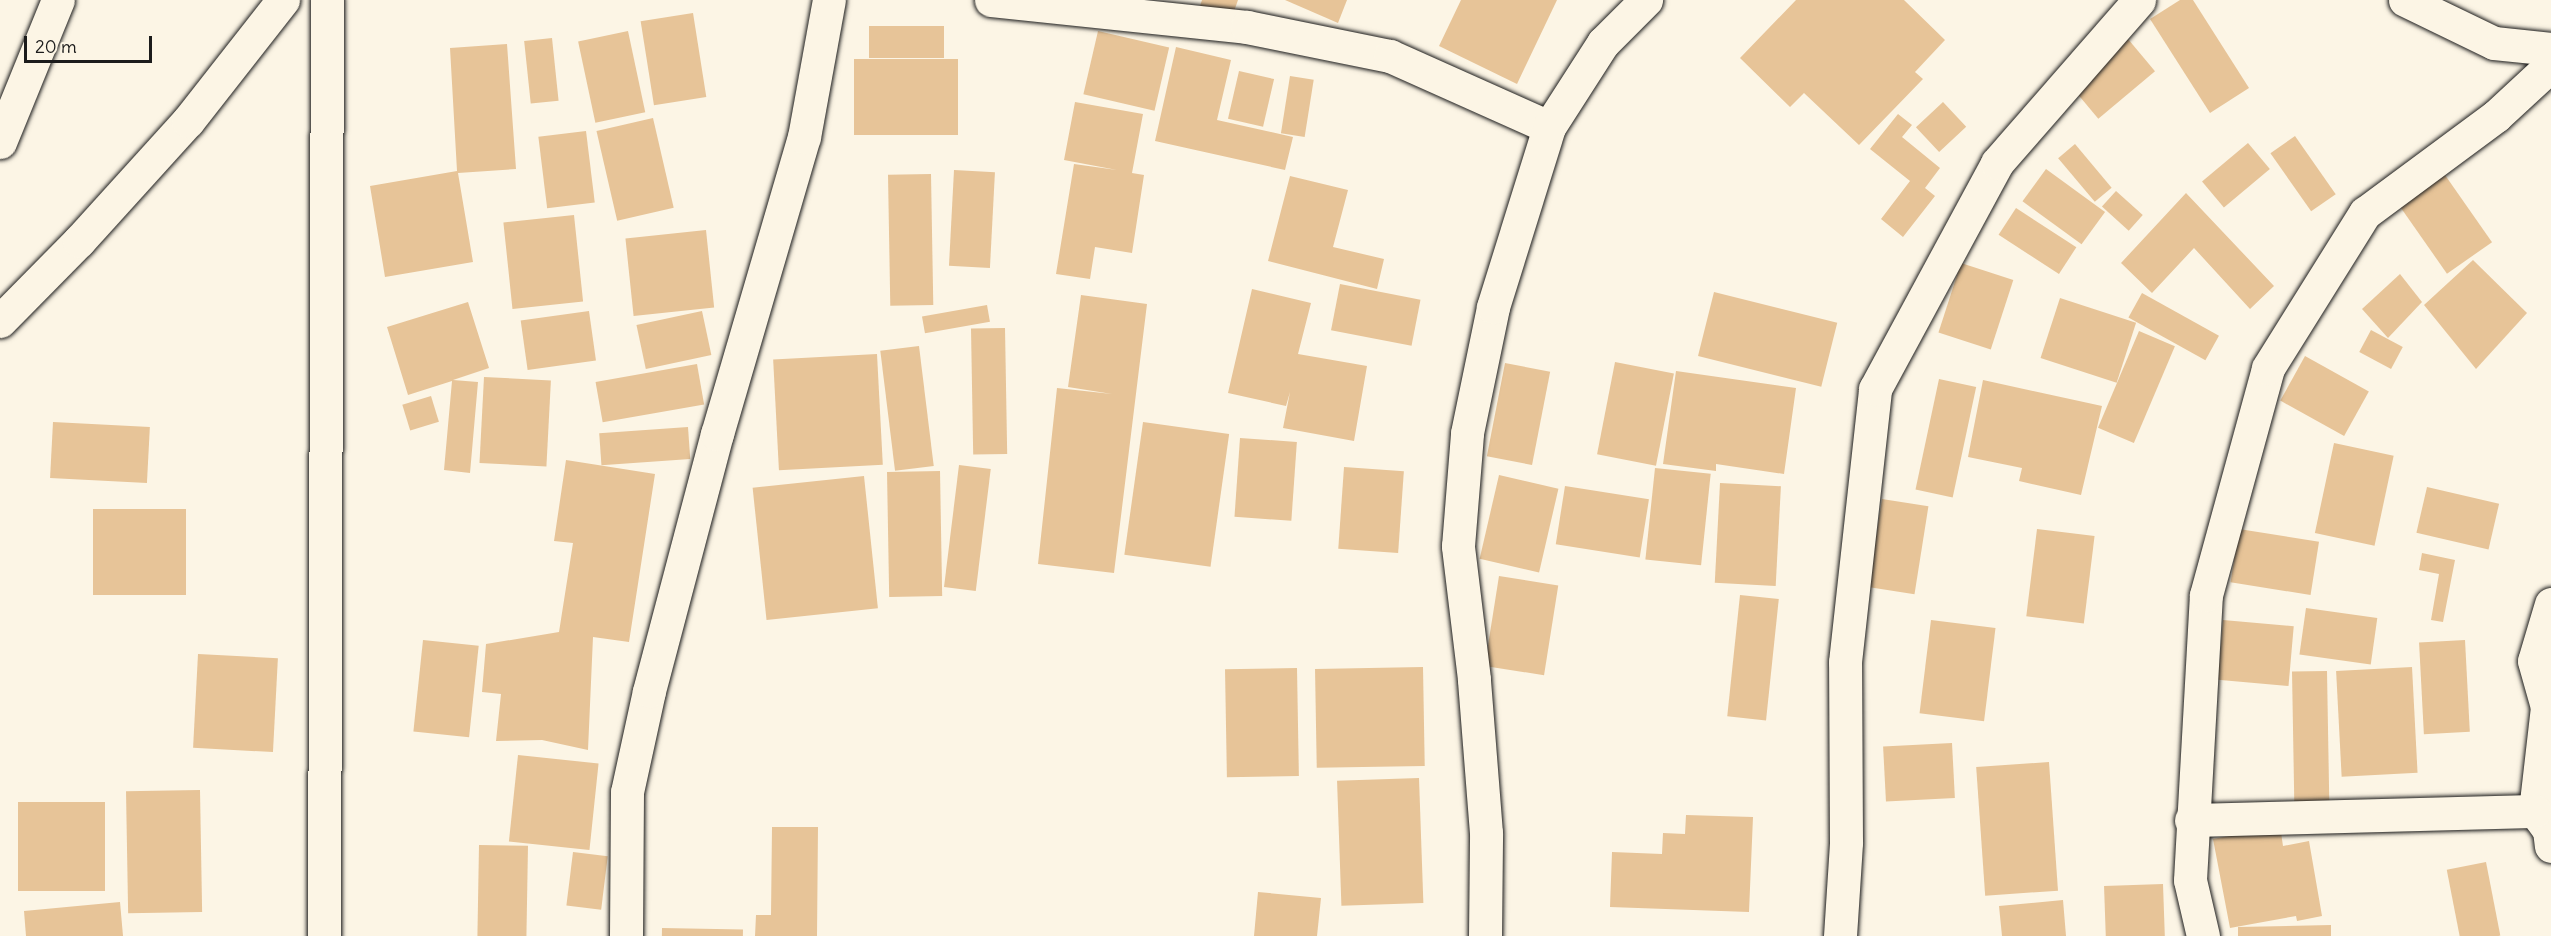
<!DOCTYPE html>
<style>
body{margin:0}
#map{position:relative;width:2551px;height:936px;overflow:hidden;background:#fcf5e5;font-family:Delius,sans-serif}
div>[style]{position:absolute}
.building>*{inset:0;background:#e7c498;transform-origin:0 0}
.roads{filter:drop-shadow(0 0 2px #1c1c1c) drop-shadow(0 0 2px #1c1c1c)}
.minor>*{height:33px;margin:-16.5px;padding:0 16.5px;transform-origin:16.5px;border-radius:16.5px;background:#fcf5e5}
.tertiary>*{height:33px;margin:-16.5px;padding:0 16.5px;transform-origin:16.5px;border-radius:16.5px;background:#fcf5e5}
span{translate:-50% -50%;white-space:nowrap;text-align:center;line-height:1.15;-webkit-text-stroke:4.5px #fcf5e5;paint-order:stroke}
.scale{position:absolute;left:24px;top:36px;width:128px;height:27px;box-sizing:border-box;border:3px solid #1c1c1c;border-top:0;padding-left:8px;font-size:18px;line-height:21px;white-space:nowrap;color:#1c1c1c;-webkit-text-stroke:4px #fcf5e5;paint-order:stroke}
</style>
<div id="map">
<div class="building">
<i style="clip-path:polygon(1202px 0,1238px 0,1231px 20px,1199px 9px)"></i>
<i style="clip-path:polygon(1285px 0,1347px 0,1338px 23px)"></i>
<i style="clip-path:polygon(1461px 0,1557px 0,1517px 84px,1439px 46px)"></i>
<i style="clip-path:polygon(1796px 0,1904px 0,1945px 40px,1915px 72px,1923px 79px,1859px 145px,1804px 93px,1790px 107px,1740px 58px)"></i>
<i style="clip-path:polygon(2180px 0,2193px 0,2249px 88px,2210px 113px,2150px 19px)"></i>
<i style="left:693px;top:13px;width:85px;height:53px;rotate:81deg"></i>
<i style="left:944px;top:26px;width:32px;height:75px;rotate:90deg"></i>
<i style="left:628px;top:31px;width:83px;height:51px;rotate:78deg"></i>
<i style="left:1098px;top:31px;width:73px;height:65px;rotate:13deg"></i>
<i style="left:552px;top:38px;width:63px;height:28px;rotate:84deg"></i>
<i style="left:2128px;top:39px;width:42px;height:74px;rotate:50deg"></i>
<i style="clip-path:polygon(507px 44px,516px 169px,458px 173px,473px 262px,385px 277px,370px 186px,457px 171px,450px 48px)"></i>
<i style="clip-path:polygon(1176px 47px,1231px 60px,1217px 120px,1293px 137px,1285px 170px,1155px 141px)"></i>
<i style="left:958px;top:59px;width:76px;height:104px;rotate:90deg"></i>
<i style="left:1239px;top:71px;width:36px;height:49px;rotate:13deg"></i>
<i style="left:1290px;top:76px;width:24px;height:58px;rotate:9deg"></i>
<i style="clip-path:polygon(1075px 102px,1143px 114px,1132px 173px,1144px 175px,1132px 253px,1095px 247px,1090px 279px,1056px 274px,1074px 164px,1117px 170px,1064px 160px)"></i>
<i style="left:1943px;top:102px;width:34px;height:37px;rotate:47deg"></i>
<i style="clip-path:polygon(1898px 114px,1912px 125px,1902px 137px,1940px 168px,1925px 188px,1935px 196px,1903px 237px,1881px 219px,1910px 181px,1870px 149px)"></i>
<i style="left:653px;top:118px;width:92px;height:58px;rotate:77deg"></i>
<i style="left:586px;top:131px;width:72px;height:48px;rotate:83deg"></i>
<i style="left:2295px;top:136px;width:71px;height:30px;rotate:55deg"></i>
<i style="left:2248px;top:143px;width:34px;height:60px;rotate:50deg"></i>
<i style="left:2075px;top:144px;width:57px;height:22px;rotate:50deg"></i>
<i style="left:2046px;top:169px;width:73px;height:40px;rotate:36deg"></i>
<i style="left:954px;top:170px;width:41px;height:96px;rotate:3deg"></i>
<i style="left:931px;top:174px;width:131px;height:43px;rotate:89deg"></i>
<i style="left:2445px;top:175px;width:82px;height:55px;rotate:55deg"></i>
<i style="clip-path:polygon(1290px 176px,1348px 190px,1333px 247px,1384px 259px,1377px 289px,1268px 261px)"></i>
<i style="left:2116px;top:191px;width:36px;height:21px;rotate:42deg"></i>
<i style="clip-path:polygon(2186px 193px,2274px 286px,2250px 309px,2194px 248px,2152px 293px,2121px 263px)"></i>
<i style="left:2016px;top:208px;width:72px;height:32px;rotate:33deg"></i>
<i style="left:574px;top:215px;width:87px;height:71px;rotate:84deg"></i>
<i style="left:706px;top:230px;width:78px;height:81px;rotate:84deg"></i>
<i style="clip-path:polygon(2473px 260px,2527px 313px,2476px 369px,2424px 305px)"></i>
<i style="left:1961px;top:263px;width:55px;height:73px;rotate:18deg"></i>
<i style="clip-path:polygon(2400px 274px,2422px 302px,2388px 338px,2362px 309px)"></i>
<i style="left:1340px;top:284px;width:82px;height:47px;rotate:11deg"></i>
<i style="clip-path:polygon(1252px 289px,1311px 303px,1298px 354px,1367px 366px,1354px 441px,1283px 428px,1290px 392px,1286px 406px,1228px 393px)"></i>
<i style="left:1714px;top:292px;width:127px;height:66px;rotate:14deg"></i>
<i style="left:2142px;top:293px;width:88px;height:28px;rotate:29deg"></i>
<i style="clip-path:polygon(1081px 295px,1147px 304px,1114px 573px,1038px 564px,1057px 388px,1112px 394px,1068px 387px)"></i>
<i style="left:2060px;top:298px;width:80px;height:63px;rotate:18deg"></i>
<i style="clip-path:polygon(468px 302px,489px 368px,453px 380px,478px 382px,470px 473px,444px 470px,452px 381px,408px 395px,387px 327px)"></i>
<i style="left:987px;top:305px;width:17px;height:66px;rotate:80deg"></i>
<i style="left:589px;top:311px;width:50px;height:69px;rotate:82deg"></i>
<i style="left:702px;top:311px;width:45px;height:67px;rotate:78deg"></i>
<i style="left:1005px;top:328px;width:126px;height:34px;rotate:89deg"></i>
<i style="left:2371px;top:330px;width:36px;height:25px;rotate:28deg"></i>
<i style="left:2139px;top:331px;width:39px;height:105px;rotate:23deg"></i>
<i style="left:919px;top:346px;width:121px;height:39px;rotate:83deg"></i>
<i style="left:877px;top:354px;width:111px;height:104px;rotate:87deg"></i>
<i style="left:2305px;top:356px;width:73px;height:51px;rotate:29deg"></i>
<i style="left:1615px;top:362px;width:60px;height:94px;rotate:11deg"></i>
<i style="left:1505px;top:363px;width:46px;height:95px;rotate:11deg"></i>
<i style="left:697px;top:364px;width:41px;height:103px;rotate:80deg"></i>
<i style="clip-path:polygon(1676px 371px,1796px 388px,1784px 474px,1716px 464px,1716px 471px,1663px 464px)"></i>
<i style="left:484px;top:377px;width:67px;height:86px;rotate:3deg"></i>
<i style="left:1939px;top:379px;width:38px;height:113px;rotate:12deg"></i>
<i style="clip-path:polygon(1983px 380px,2102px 406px,2081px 495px,2019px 481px,2022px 468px,1968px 457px)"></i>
<i style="left:431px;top:396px;width:27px;height:30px;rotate:73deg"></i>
<i style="left:53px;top:422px;width:97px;height:56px;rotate:3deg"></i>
<i style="left:1143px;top:422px;width:87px;height:134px;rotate:8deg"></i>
<i style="left:688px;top:427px;width:32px;height:89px;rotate:86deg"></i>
<i style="left:1240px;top:438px;width:57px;height:79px;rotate:4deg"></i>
<i style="left:2334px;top:443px;width:61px;height:92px;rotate:12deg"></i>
<i style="clip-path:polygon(566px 460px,655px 474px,629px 642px,593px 637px,588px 750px,542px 740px,496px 741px,501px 694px,482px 692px,486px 644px,559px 632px,573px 543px,554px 541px)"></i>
<i style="left:959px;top:465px;width:32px;height:123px;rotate:7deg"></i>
<i style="left:1344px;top:467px;width:60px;height:82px;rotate:4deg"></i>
<i style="left:1655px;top:468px;width:56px;height:92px;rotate:6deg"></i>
<i style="left:940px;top:471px;width:125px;height:53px;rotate:89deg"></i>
<i style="left:1499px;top:475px;width:61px;height:86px;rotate:13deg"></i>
<i style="left:864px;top:476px;width:133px;height:112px;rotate:84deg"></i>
<i style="left:1720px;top:483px;width:61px;height:100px;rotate:3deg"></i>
<i style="left:1565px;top:486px;width:85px;height:59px;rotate:9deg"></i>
<i style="left:2427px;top:487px;width:74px;height:47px;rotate:13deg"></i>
<i style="left:1882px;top:499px;width:47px;height:89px;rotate:9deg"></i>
<i style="left:93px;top:509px;width:93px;height:86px"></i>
<i style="left:2037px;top:529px;width:58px;height:88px;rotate:7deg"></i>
<i style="left:2239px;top:529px;width:81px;height:54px;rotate:9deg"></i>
<i style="clip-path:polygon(2422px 553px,2455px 560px,2443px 622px,2431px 620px,2439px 574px,2419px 570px)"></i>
<i style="left:1499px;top:576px;width:60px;height:91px;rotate:9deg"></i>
<i style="left:1740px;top:595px;width:39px;height:122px;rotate:6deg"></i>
<i style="left:2306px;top:608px;width:72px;height:47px;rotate:8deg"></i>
<i style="left:1931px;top:620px;width:65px;height:94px;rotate:7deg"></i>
<i style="left:2223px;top:620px;width:71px;height:60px;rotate:5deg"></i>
<i style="left:423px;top:640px;width:56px;height:92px;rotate:6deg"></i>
<i style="left:2465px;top:640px;width:92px;height:46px;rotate:87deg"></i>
<i style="left:198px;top:654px;width:80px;height:94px;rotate:3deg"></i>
<i style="left:1423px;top:667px;width:99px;height:108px;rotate:89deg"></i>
<i style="left:2412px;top:667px;width:106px;height:76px;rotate:87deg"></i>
<i style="left:1297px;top:668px;width:108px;height:72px;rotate:89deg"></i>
<i style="left:2327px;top:671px;width:132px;height:35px;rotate:89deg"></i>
<i style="left:1952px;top:743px;width:55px;height:69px;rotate:87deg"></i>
<i style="left:518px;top:755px;width:81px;height:87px;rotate:6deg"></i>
<i style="left:2049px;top:762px;width:129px;height:73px;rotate:86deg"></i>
<i style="left:1419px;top:778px;width:125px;height:82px;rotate:88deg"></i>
<i style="left:200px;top:790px;width:122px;height:74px;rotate:89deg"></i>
<i style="left:18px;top:802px;width:87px;height:89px"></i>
<i style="clip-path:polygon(1686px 815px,1753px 817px,1749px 912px,1610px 907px,1612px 852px,1662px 854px,1663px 833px,1685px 834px)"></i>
<i style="clip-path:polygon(2280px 826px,2283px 846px,2309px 841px,2322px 916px,2297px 921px,2296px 916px,2230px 928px,2213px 839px)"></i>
<i style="clip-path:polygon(772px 827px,818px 827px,817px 936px,755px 936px,756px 915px,771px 915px)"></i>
<i style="left:479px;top:845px;width:49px;height:91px;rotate:1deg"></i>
<i style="left:573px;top:852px;width:35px;height:54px;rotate:7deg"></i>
<i style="left:2486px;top:862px;width:75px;height:40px;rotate:79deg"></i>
<i style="left:2163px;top:884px;width:52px;height:59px;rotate:88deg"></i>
<i style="clip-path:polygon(1258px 892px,1321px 898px,1317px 936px,1254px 936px)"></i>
<i style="clip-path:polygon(2063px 900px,2066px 936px,2002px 936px,1999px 906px)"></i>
<i style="clip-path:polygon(120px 902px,123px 936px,26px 936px,24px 911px)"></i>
<i style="clip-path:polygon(2331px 925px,2331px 936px,2238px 936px,2238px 927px)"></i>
<i style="left:662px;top:928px;width:81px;height:8px;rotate:1deg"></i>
</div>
<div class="roads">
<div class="minor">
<i style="left:991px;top:0;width:257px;rotate:6deg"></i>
<i style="left:1247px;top:27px;width:146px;rotate:11.5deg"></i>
<i style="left:1390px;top:56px;width:174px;rotate:24.1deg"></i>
<i style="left:2405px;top:0;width:99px;rotate:25.8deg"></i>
<i style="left:2494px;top:43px;width:57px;rotate:6deg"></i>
<i style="left:0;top:142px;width:153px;rotate:-67.8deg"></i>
<i style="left:2551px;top:604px;width:59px;rotate:106.6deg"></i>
<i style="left:2534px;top:661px;width:48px;rotate:74.2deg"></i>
<i style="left:2547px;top:707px;width:105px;rotate:96.6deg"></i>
<i style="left:2535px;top:811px;width:24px;rotate:54deg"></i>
<i style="left:2549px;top:830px;width:16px;rotate:83deg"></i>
<i style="left:2191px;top:820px;width:344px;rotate:-1.5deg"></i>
<i style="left:324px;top:936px;width:936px;rotate:-89.82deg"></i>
<i style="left:626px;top:936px;width:144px;rotate:-89.6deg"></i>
<i style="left:627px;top:792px;width:103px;rotate:-77.7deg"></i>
<i style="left:649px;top:691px;width:266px;rotate:-75.2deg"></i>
<i style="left:717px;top:434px;width:309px;rotate:-73.7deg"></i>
<i style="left:804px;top:137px;width:139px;rotate:-79.7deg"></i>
<i style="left:1485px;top:936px;width:103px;rotate:-89.4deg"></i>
<i style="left:1486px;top:833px;width:154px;rotate:-94.5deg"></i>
<i style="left:1474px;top:679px;width:134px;rotate:-96.9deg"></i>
<i style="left:1458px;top:546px;width:113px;rotate:-85.4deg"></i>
<i style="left:1467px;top:433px;width:129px;rotate:-78.3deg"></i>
<i style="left:1493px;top:307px;width:189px;rotate:-72.7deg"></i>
<i style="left:1549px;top:127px;width:100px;rotate:-57.3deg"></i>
<i style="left:1603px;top:43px;width:61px;rotate:-45deg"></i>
<i style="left:1840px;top:936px;width:94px;rotate:-86.3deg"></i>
<i style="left:1846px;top:842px;width:180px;rotate:-90.3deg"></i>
<i style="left:1845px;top:662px;width:275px;rotate:-83.7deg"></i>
<i style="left:1875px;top:389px;width:257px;rotate:-61.6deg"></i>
<i style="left:1997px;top:163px;width:216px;rotate:-48.9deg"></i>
<i style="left:2203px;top:936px;width:57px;rotate:-103.1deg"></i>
<i style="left:2190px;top:880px;width:285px;rotate:-86.8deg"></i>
<i style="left:2206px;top:595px;width:235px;rotate:-74.7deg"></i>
<i style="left:2268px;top:368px;width:183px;rotate:-58deg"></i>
<i style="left:2365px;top:213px;width:163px;rotate:-36.5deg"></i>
<i style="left:2496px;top:116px;width:75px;rotate:-42.8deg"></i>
</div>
<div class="tertiary">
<i style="left:0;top:321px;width:112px;rotate:-45.4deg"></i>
<i style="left:79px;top:241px;width:162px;rotate:-47.8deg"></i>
<i style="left:188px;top:121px;width:154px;rotate:-51.9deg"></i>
</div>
</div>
<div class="scale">20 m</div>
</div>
